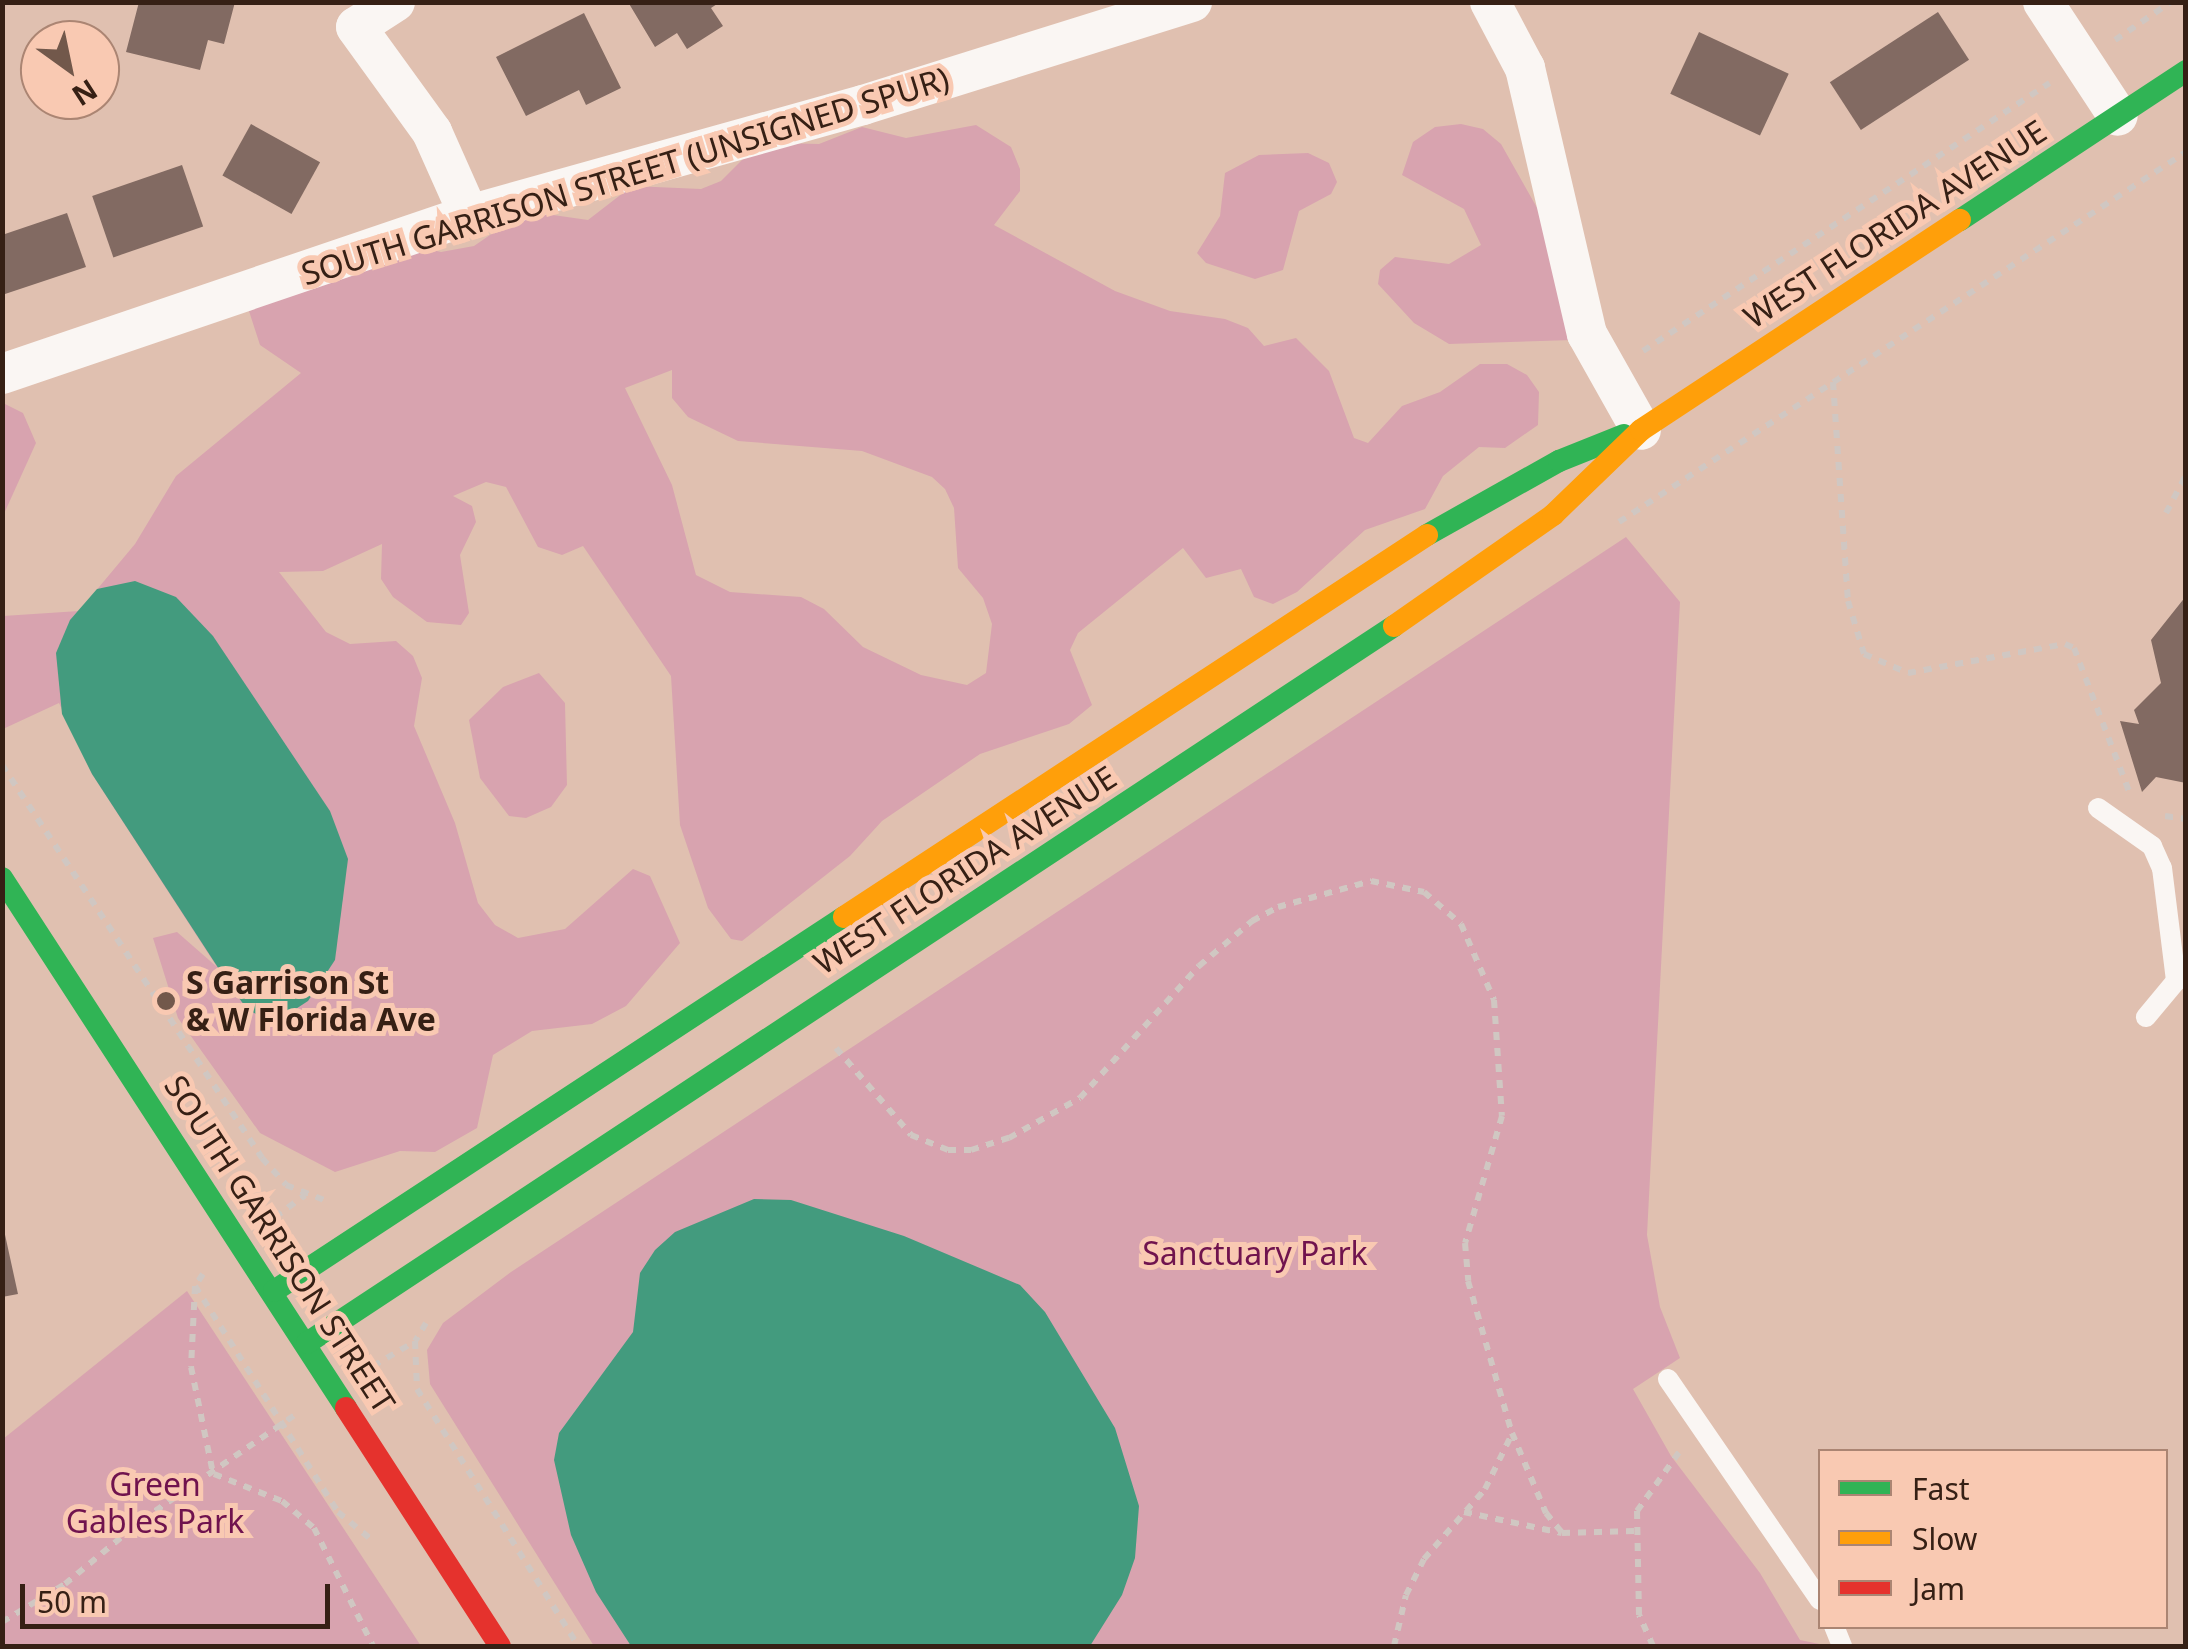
<!DOCTYPE html>
<style>
body{margin:0}
#map{position:relative;width:2188px;height:1649px;overflow:hidden;background:#e0c0b0;font-family:"Noto Sans",sans-serif}
div>[style]{position:absolute}
.green>*{inset:0;background:#d8a3af}
.water>*{inset:0;background:#439b7e}
.building>*{inset:0;background:#826a62;transform-origin:0 0}
.path>*{height:6px;margin-top:-3px;transform-origin:0;background:repeating-linear-gradient(90deg,#d0c7c2 0 8px,transparent 0 16px)}
.lane>*{height:20px;margin:-10px;padding:0 10px;transform-origin:10px;border-radius:10px;background:#faf6f3}
.street>*{height:40px;margin:-20px;padding:0 20px;transform-origin:20px;border-radius:20px;background:#faf6f3}
.fast>*{height:22px;margin:-11px;padding:0 11px;transform-origin:11px;border-radius:11px;background:#30b455}
.slow>*{height:22px;margin:-11px;padding:0 11px;transform-origin:11px;border-radius:11px;background:#ff9f0a}
.jam>*{height:22px;margin:-11px;padding:0 11px;transform-origin:11px;border-radius:11px;background:#e5322d}
.dots>*{width:28px;height:28px;translate:-50% -50%;box-sizing:border-box;border:5px solid #f9c9b2;border-radius:50%}
span{translate:-50% -50%;white-space:nowrap;text-align:center;line-height:1.15;-webkit-text-stroke:10px #f9c9b2;paint-order:stroke}
.street-label{font-size:32px;color:#362015}
.poi-label{font-size:32px;color:#362015;font-weight:700}
.left{translate:0 -50%;text-align:left}
.park-label{font-size:32px;color:#70134e}
.frame{position:absolute;inset:0;border:5px solid #362015;pointer-events:none}
.legend{position:absolute;left:1818px;top:1449px;width:350px;height:180px;box-sizing:border-box;background:#f9c9b2;border:2px solid #ab8573;margin:0;padding:12px 18px;list-style:none;font-size:30px;color:#362015}
.legend li{display:flex;align-items:center;gap:20px;height:50px}
.legend b{width:50px;border:2px solid #ab8573}
.north{position:absolute;left:20px;top:20px;width:100px;height:100px;box-sizing:border-box;background:#f9c9b2;border:2px solid #ab8573;border-radius:50%;rotate:147deg;font-size:28px;font-weight:700;line-height:40px;text-align:center;color:#362015}
.north::after{content:'';display:block;margin:auto;width:35px;height:45px;background:#72584b;clip-path:polygon(50% 0,100% 100%,50% 72%,0 100%)}
.scale{position:absolute;left:20px;top:1584px;width:310px;height:45px;box-sizing:border-box;border:5px solid #362015;border-top:0;padding-left:12px;font-size:30px;line-height:35px;white-space:nowrap;color:#362015;-webkit-text-stroke:8px #f9c9b2;paint-order:stroke}
</style>
<div id="map">
<div class="green">
<i style="clip-path:polygon(1461px 124px,1483px 129px,1501px 144px,1549px 229px,1573px 340px,1449px 344px,1414px 323px,1378px 284px,1380px 270px,1395px 257px,1449px 264px,1481px 245px,1464px 209px,1402px 175px,1413px 142px,1435px 127px)"></i>
<i style="clip-path:polygon(evenodd,976px 125px,1011px 147px,1020px 169px,1020px 191px,994px 225px,1115px 291px,1170px 311px,1225px 319px,1248px 328px,1264px 346px,1296px 338px,1329px 371px,1354px 438px,1368px 443px,1402px 406px,1440px 392px,1480px 364px,1507px 364px,1527px 375px,1539px 392px,1538px 425px,1505px 448px,1479px 447px,1443px 476px,1425px 509px,1365px 530px,1297px 592px,1273px 604px,1254px 597px,1241px 569px,1206px 578px,1183px 548px,1078px 633px,1070px 650px,1092px 705px,1069px 724px,980px 754px,882px 821px,850px 856px,742px 941px,731px 939px,708px 908px,680px 825px,671px 676px,583px 546px,562px 555px,538px 547px,506px 487px,486px 482px,453px 496px,472px 506px,476px 522px,460px 555px,469px 613px,461px 625px,427px 622px,393px 597px,381px 579px,382px 544px,323px 571px,279px 572px,326px 632px,350px 644px,396px 641px,413px 656px,422px 678px,414px 726px,455px 823px,478px 903px,495px 925px,518px 938px,565px 929px,633px 869px,650px 876px,680px 943px,626px 1006px,592px 1024px,532px 1031px,493px 1055px,477px 1128px,435px 1152px,400px 1151px,335px 1172px,260px 1133px,178px 1018px,153px 938px,177px 932px,217px 967px,92px 774px,59px 703px,3px 729px,3px 616px,79px 611px,135px 544px,176px 476px,301px 373px,260px 345px,249px 311px,411px 245px,441px 252px,474px 246px,525px 211px,588px 220px,632px 186px,701px 189px,721px 181px,746px 156px,777px 143px,819px 144px,862px 127px,906px 138px,976px 125px,672px 370px,672px 398px,688px 417px,738px 441px,862px 451px,932px 477px,945px 489px,954px 508px,958px 568px,983px 598px,992px 624px,986px 673px,967px 685px,921px 675px,863px 647px,824px 609px,801px 597px,730px 592px,696px 575px,672px 485px,625px 388px,672px 370px)"></i>
<i style="clip-path:polygon(1308px 153px,1329px 163px,1337px 182px,1331px 194px,1299px 211px,1283px 270px,1255px 279px,1206px 263px,1197px 253px,1220px 216px,1225px 173px,1259px 155px)"></i>
<i style="clip-path:polygon(3px 403px,23px 413px,36px 443px,3px 516px)"></i>
<i style="clip-path:polygon(1626px 537px,1680px 602px,1647px 1235px,1660px 1307px,1680px 1358px,1633px 1389px,1671px 1456px,1760px 1573px,1800px 1640px,1829px 1646px,594px 1646px,430px 1384px,427px 1350px,443px 1323px,511px 1272px)"></i>
<i style="clip-path:polygon(539px 673px,565px 703px,567px 785px,551px 807px,526px 818px,509px 816px,480px 778px,469px 720px,503px 687px)"></i>
<i style="clip-path:polygon(187px 1291px,421px 1646px,3px 1646px,3px 1439px)"></i>
</div>
<div class="water">
<i style="clip-path:polygon(135px 581px,176px 597px,213px 636px,330px 811px,348px 859px,335px 960px,308px 1001px,285px 1016px,265px 1019px,247px 1009px,228px 983px,92px 774px,62px 714px,56px 653px,70px 620px,97px 589px)"></i>
<i style="clip-path:polygon(754px 1199px,791px 1200px,904px 1236px,1020px 1285px,1045px 1312px,1115px 1428px,1139px 1506px,1135px 1558px,1122px 1595px,1090px 1646px,631px 1646px,596px 1592px,571px 1535px,554px 1460px,559px 1433px,633px 1332px,640px 1273px,655px 1250px,675px 1232px)"></i>
</div>
<div class="building">
<i style="clip-path:polygon(139px 2px,235px 2px,224px 44px,208px 40px,200px 70px,126px 52px)"></i>
<i style="clip-path:polygon(628px 2px,720px 2px,711px 8px,723px 26px,687px 49px,677px 33px,655px 47px)"></i>
<i style="left:1938px;top:12px;width:57px;height:129px;rotate:57deg"></i>
<i style="clip-path:polygon(584px 13px,621px 88px,586px 105px,579px 90px,526px 116px,496px 57px)"></i>
<i style="left:1699px;top:32px;width:99px;height:68px;rotate:25deg"></i>
<i style="left:251px;top:124px;width:79px;height:59px;rotate:29deg"></i>
<i style="left:182px;top:165px;width:65px;height:95px;rotate:71deg"></i>
<i style="clip-path:polygon(67px 213px,86px 267px,2px 295px,2px 235px)"></i>
<i style="clip-path:polygon(2186px 596px,2186px 783px,2156px 777px,2142px 792px,2120px 721px,2139px 724px,2134px 710px,2161px 683px,2151px 640px)"></i>
<i style="clip-path:polygon(2px 1221px,18px 1294px,2px 1297px)"></i>
</div>
<div class="path">
<i style="left:2115px;top:40px;width:68px;rotate:-34.2deg"></i>
<i style="left:1643px;top:351px;width:487px;rotate:-33.4deg"></i>
<i style="left:1833px;top:382px;width:220px;rotate:86.1deg"></i>
<i style="left:1848px;top:601px;width:55px;rotate:73.2deg"></i>
<i style="left:1864px;top:654px;width:48px;rotate:23.4deg"></i>
<i style="left:1908px;top:673px;width:160px;rotate:-10.5deg"></i>
<i style="left:2065px;top:644px;width:10px;rotate:24deg"></i>
<i style="left:2074px;top:648px;width:153px;rotate:69deg"></i>
<i style="left:2166px;top:513px;width:43px;rotate:-62.2deg"></i>
<i style="left:1619px;top:522px;width:677px;rotate:-33.13deg"></i>
<i style="left:2px;top:765px;width:471px;rotate:56.5deg"></i>
<i style="left:262px;top:1158px;width:36px;rotate:48deg"></i>
<i style="left:286px;top:1185px;width:41px;rotate:21.5deg"></i>
<i style="left:2165px;top:816px;width:21px;rotate:8deg"></i>
<i style="left:836px;top:1048px;width:115px;rotate:49.2deg"></i>
<i style="left:911px;top:1135px;width:40px;rotate:22deg"></i>
<i style="left:948px;top:1150px;width:23px"></i>
<i style="left:971px;top:1150px;width:40px;rotate:-18deg"></i>
<i style="left:1009px;top:1138px;width:81px;rotate:-29.4deg"></i>
<i style="left:1080px;top:1098px;width:178px;rotate:-48deg"></i>
<i style="left:1199px;top:966px;width:70px;rotate:-40.3deg"></i>
<i style="left:1252px;top:921px;width:30px;rotate:-28deg"></i>
<i style="left:1278px;top:907px;width:97px;rotate:-15.6deg"></i>
<i style="left:1371px;top:881px;width:54px;rotate:11.7deg"></i>
<i style="left:1424px;top:892px;width:49px;rotate:40.9deg"></i>
<i style="left:1461px;top:924px;width:83px;rotate:66.5deg"></i>
<i style="left:1494px;top:1000px;width:116px;rotate:86.1deg"></i>
<i style="left:1502px;top:1116px;width:132px;rotate:106.2deg"></i>
<i style="left:1465px;top:1243px;width:38px;rotate:85deg"></i>
<i style="left:1468px;top:1281px;width:158px;rotate:73.9deg"></i>
<i style="left:1512px;top:1433px;width:87px;rotate:67deg"></i>
<i style="left:1546px;top:1513px;width:26px;rotate:51deg"></i>
<i style="left:275px;top:1217px;width:37px;rotate:-36deg"></i>
<i style="left:203px;top:1274px;width:14px;rotate:124deg"></i>
<i style="left:195px;top:1286px;width:81px;rotate:92.8deg"></i>
<i style="left:191px;top:1367px;width:108px;rotate:78.3deg"></i>
<i style="left:195px;top:1286px;width:267px;rotate:57.7deg"></i>
<i style="left:338px;top:1512px;width:45px;rotate:39.6deg"></i>
<i style="left:426px;top:1323px;width:21px;rotate:121deg"></i>
<i style="left:415px;top:1341px;width:48px;rotate:87.6deg"></i>
<i style="left:417px;top:1389px;width:303px;rotate:57.9deg"></i>
<i style="left:373px;top:1366px;width:48px;rotate:-30.3deg"></i>
<i style="left:214px;top:1474px;width:73px;rotate:21.7deg"></i>
<i style="left:282px;top:1501px;width:42px;rotate:40.2deg"></i>
<i style="left:314px;top:1528px;width:132px;rotate:63.4deg"></i>
<i style="left:1464px;top:1512px;width:100px;rotate:12.1deg"></i>
<i style="left:1562px;top:1533px;width:72px;rotate:-1.6deg"></i>
<i style="left:2px;top:1622px;width:74px;rotate:-31.1deg"></i>
<i style="left:65px;top:1584px;width:100px;rotate:-39.7deg"></i>
<i style="left:142px;top:1520px;width:186px;rotate:-34.5deg"></i>
<i style="left:1394px;top:1646px;width:52px;rotate:-76.8deg"></i>
<i style="left:1406px;top:1595px;width:40px;rotate:-63.4deg"></i>
<i style="left:1424px;top:1559px;width:93px;rotate:-48.9deg"></i>
<i style="left:1485px;top:1489px;width:61px;rotate:-63.9deg"></i>
<i style="left:1653px;top:1646px;width:34px;rotate:-114deg"></i>
<i style="left:1639px;top:1615px;width:104px;rotate:-91.1deg"></i>
<i style="left:1637px;top:1511px;width:74px;rotate:-54.4deg"></i>
</div>
<div class="lane">
<i style="left:2098px;top:808px;width:66px;rotate:35.1deg"></i>
<i style="left:2152px;top:846px;width:24px;rotate:66deg"></i>
<i style="left:2162px;top:868px;width:114px;rotate:82.9deg"></i>
<i style="left:2176px;top:981px;width:47px;rotate:129.8deg"></i>
<i style="left:1668px;top:1379px;width:268px;rotate:55.5deg"></i>
<i style="left:1834px;top:1626px;width:22px;rotate:68deg"></i>
</div>
<div class="street">
<i style="left:395px;top:2px;width:46px;rotate:147.3deg"></i>
<i style="left:356px;top:27px;width:130px;rotate:54.1deg"></i>
<i style="left:432px;top:132px;width:91px;rotate:66deg"></i>
<i style="left:1490px;top:2px;width:75px;rotate:62.1deg"></i>
<i style="left:1525px;top:68px;width:273px;rotate:76.9deg"></i>
<i style="left:1587px;top:334px;width:110px;rotate:60.6deg"></i>
<i style="left:2043px;top:2px;width:136px;rotate:56.7deg"></i>
<i style="left:2px;top:374px;width:493px;rotate:-18.8deg"></i>
<i style="left:469px;top:215px;width:409px;rotate:-15.6deg"></i>
<i style="left:863px;top:105px;width:345px;rotate:-17.4deg"></i>
</div>
<div class="fast">
<i style="left:1960px;top:220px;width:271px;rotate:-33.4deg"></i>
<i style="left:1427px;top:535px;width:151px;rotate:-29.3deg"></i>
<i style="left:1559px;top:461px;width:70px;rotate:-21.8deg"></i>
<i style="left:2px;top:878px;width:632px;rotate:57.01deg"></i>
<i style="left:274px;top:1291px;width:682px;rotate:-33.27deg"></i>
<i style="left:307px;top:1343px;width:1302px;rotate:-33.41deg"></i>
</div>
<div class="slow">
<i style="left:1394px;top:626px;width:194px;rotate:-34.9deg"></i>
<i style="left:1553px;top:515px;width:122px;rotate:-44deg"></i>
<i style="left:1641px;top:430px;width:382px;rotate:-33.4deg"></i>
<i style="left:844px;top:917px;width:697px;rotate:-33.23deg"></i>
</div>
<div class="jam">
<i style="left:346px;top:1408px;width:283px;rotate:57.1deg"></i>
</div>
<div class="dots">
<i style="left:166px;top:1001px;background:#72584b"></i>
</div>
<div class="street-label">
<span style="left:625px;top:176px;rotate:-17deg">SOUTH GARRISON STREET (UNSIGNED SPUR)</span>
<span style="left:1895px;top:224px;rotate:-33deg">WEST FLORIDA AVENUE</span>
<span style="left:965px;top:870px;rotate:-33deg">WEST FLORIDA AVENUE</span>
<span style="left:280px;top:1244px;rotate:57deg">SOUTH GARRISON STREET</span>
</div>
<div class="poi-label">
<span class="left" style="left:186px;top:1001px">S Garrison St<br>&amp; W Florida Ave</span>
</div>
<div class="park-label">
<span style="left:1255px;top:1253px">Sanctuary Park</span>
<span style="left:155px;top:1503px">Green<br>Gables Park</span>
</div>
<div class="frame"></div>
<ul class="legend">
<li><b style="height:12px;background:#30b455"></b>Fast</li>
<li><b style="height:12px;background:#ff9f0a"></b>Slow</li>
<li><b style="height:12px;background:#e5322d"></b>Jam</li>
</ul>
<div class="north">N</div>
<div class="scale">50 m</div>
</div>
